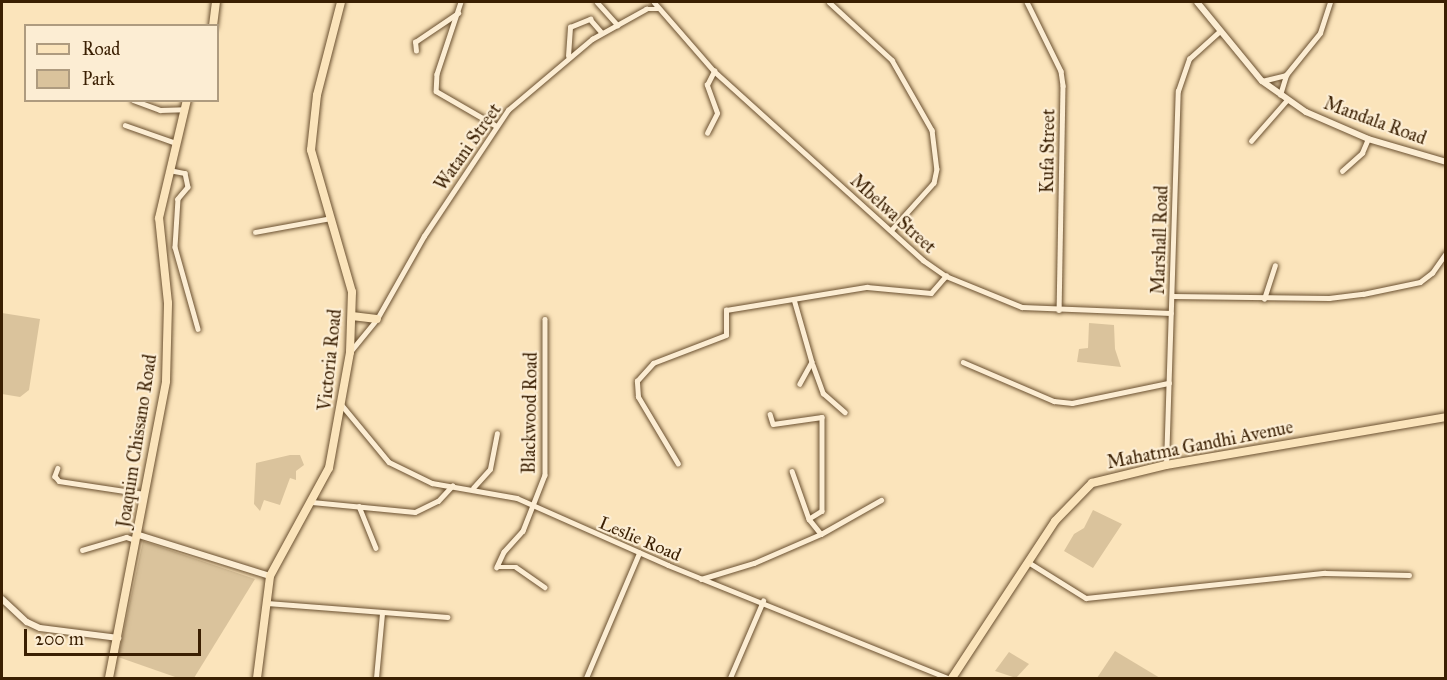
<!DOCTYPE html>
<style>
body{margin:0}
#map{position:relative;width:1447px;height:680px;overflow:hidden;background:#fbe4bb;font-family:"IM FELL Great Primer",serif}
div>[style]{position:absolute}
.green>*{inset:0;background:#dac39c}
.roads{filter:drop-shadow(0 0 2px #6a5030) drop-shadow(0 0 2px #6a5030)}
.minor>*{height:4.5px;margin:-2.25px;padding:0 2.25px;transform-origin:2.25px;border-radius:2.25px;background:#fcedd3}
.tertiary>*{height:6px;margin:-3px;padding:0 3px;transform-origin:3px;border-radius:3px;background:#fcedd3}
.primary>*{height:8px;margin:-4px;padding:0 4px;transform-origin:4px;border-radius:4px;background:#fbe4bb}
.trunk>*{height:8px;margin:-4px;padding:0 4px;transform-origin:4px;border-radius:4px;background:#fbe4bb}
span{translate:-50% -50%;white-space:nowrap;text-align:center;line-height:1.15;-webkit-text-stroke:4.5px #fcedd3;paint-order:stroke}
.street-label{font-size:18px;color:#3a1f02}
.frame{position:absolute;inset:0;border:3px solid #3a1f02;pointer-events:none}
.legend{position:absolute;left:24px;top:24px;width:195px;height:78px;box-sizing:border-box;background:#fcedd3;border:2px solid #ae9b7f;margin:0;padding:8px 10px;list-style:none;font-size:18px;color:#3a1f02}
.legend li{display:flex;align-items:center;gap:12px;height:30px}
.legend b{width:30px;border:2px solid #ae9b7f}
.scale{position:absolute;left:24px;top:629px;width:177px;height:27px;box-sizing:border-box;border:3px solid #3a1f02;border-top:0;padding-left:8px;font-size:18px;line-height:21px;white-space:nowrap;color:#3a1f02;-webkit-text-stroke:4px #fcedd3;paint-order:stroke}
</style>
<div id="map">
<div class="green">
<i style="clip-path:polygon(2px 313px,40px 319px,29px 390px,20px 397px,2px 394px)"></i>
<i style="clip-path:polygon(1089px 323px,1114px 325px,1115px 349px,1121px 367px,1077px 362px,1079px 349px,1088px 348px)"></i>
<i style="clip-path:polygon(290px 455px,300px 455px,304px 465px,296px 471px,296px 480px,290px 478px,280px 505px,264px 500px,260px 511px,254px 504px,256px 463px)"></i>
<i style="clip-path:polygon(1093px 510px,1122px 524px,1093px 568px,1064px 551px,1074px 534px,1084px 528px)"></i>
<i style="clip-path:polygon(143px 541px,255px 579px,194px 678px,178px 678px,118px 657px)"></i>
<i style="clip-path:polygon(1115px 651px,1160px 678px,1097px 678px)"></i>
<i style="clip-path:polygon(1009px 652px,1029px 664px,1016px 678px,995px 671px)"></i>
</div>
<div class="roads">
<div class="minor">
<i style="left:461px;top:2px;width:76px;rotate:108.4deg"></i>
<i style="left:437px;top:74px;width:17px;rotate:93deg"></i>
<i style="left:436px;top:91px;width:68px;rotate:30deg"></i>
<i style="left:597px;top:2px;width:31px;rotate:48deg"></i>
<i style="left:654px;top:2px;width:91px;rotate:49deg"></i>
<i style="left:714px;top:71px;width:282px;rotate:42.1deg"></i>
<i style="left:923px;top:260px;width:28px;rotate:35deg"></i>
<i style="left:946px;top:276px;width:82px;rotate:22.2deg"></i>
<i style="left:1022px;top:307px;width:149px;rotate:2.3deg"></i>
<i style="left:829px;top:2px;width:86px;rotate:42.6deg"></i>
<i style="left:892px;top:60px;width:81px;rotate:60.3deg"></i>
<i style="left:932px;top:130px;width:39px;rotate:83deg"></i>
<i style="left:937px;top:169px;width:14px;rotate:102deg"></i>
<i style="left:934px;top:183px;width:64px;rotate:131.9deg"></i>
<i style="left:1027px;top:2px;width:77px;rotate:63.8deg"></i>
<i style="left:1061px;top:71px;width:15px;rotate:82deg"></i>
<i style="left:1063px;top:86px;width:224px;rotate:91deg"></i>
<i style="left:416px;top:51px;width:9px;rotate:-96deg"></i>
<i style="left:415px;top:42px;width:52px;rotate:-34deg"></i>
<i style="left:568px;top:56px;width:29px;rotate:-86deg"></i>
<i style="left:570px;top:27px;width:22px;rotate:-22deg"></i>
<i style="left:590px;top:19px;width:18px;rotate:49deg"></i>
<i style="left:1262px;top:81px;width:25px;rotate:-14deg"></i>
<i style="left:1280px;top:95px;width:21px;rotate:-73deg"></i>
<i style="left:1286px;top:75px;width:54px;rotate:-51deg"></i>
<i style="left:1320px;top:33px;width:33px;rotate:-72deg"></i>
<i style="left:133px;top:100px;width:29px;rotate:20deg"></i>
<i style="left:160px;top:110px;width:24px;rotate:-2deg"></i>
<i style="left:125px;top:125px;width:54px;rotate:19.4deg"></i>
<i style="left:707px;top:133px;width:22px;rotate:-63deg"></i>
<i style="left:717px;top:113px;width:30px;rotate:-110deg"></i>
<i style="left:707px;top:85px;width:16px;rotate:-63deg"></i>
<i style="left:1251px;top:141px;width:55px;rotate:-48.7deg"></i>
<i style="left:169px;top:170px;width:16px;rotate:11deg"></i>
<i style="left:185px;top:173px;width:14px;rotate:78deg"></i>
<i style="left:188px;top:187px;width:16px;rotate:130deg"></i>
<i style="left:178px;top:199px;width:48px;rotate:93.6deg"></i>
<i style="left:175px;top:247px;width:85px;rotate:74.3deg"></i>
<i style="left:1342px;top:171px;width:27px;rotate:-42deg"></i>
<i style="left:1362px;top:153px;width:15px;rotate:-67deg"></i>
<i style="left:255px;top:232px;width:77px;rotate:-10.4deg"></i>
<i style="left:1172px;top:296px;width:157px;rotate:0.7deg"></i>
<i style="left:1329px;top:298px;width:34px;rotate:-7deg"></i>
<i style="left:1363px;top:294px;width:58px;rotate:-11.9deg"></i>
<i style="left:1420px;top:282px;width:15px;rotate:-37deg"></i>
<i style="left:1432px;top:273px;width:24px;rotate:-55deg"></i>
<i style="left:794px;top:299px;width:66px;rotate:74.1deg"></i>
<i style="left:812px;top:362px;width:25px;rotate:119deg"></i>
<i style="left:1264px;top:299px;width:35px;rotate:-72deg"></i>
<i style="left:545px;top:319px;width:156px;rotate:90deg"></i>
<i style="left:545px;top:475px;width:60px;rotate:111.4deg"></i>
<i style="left:523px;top:531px;width:28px;rotate:132deg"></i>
<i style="left:504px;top:552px;width:17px;rotate:115deg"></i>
<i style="left:497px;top:567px;width:19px"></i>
<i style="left:516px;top:567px;width:35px;rotate:35deg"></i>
<i style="left:350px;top:352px;width:43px;rotate:-50.7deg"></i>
<i style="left:377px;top:319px;width:95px;rotate:-60.5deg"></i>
<i style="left:424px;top:236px;width:151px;rotate:-56.3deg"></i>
<i style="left:508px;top:110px;width:110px;rotate:-40.2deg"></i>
<i style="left:592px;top:39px;width:62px;rotate:-29.1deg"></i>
<i style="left:646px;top:9px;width:12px"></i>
<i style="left:963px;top:362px;width:99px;rotate:23.2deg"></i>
<i style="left:1054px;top:401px;width:18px;rotate:6deg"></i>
<i style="left:1072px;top:403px;width:99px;rotate:-11.7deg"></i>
<i style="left:813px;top:365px;width:30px;rotate:70deg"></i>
<i style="left:823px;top:393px;width:29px;rotate:41deg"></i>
<i style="left:341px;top:404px;width:75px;rotate:50.4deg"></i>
<i style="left:389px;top:462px;width:48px;rotate:26deg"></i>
<i style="left:432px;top:483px;width:86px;rotate:10deg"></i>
<i style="left:517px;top:498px;width:165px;rotate:23.9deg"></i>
<i style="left:668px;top:565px;width:302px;rotate:22deg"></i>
<i style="left:770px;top:414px;width:10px;rotate:73deg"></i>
<i style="left:773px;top:424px;width:49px;rotate:-8.1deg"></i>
<i style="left:822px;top:417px;width:94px;rotate:90deg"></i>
<i style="left:822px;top:511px;width:15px;rotate:148deg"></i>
<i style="left:678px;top:464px;width:78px;rotate:-120.8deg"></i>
<i style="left:638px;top:397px;width:16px;rotate:-94deg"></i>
<i style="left:637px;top:381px;width:24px;rotate:-48deg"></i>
<i style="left:653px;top:363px;width:78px;rotate:-21deg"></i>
<i style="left:726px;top:335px;width:25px;rotate:-90deg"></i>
<i style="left:726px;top:310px;width:143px;rotate:-9.3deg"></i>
<i style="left:867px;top:287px;width:64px;rotate:5.4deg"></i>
<i style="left:931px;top:293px;width:23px;rotate:-49deg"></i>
<i style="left:1166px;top:465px;width:374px;rotate:-88.2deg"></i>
<i style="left:1178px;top:91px;width:34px;rotate:-71deg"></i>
<i style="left:1189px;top:59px;width:42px;rotate:-42.1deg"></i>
<i style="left:58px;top:468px;width:9px;rotate:111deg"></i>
<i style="left:55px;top:476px;width:6px;rotate:51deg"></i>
<i style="left:59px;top:481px;width:86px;rotate:8.7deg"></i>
<i style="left:792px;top:471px;width:51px;rotate:70.5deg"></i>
<i style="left:809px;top:519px;width:19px;rotate:51deg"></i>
<i style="left:473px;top:488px;width:25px;rotate:-48deg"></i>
<i style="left:490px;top:469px;width:36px;rotate:-79deg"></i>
<i style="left:312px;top:502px;width:103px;rotate:5.5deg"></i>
<i style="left:415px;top:512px;width:25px;rotate:-26deg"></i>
<i style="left:438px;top:501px;width:21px;rotate:-47deg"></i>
<i style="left:359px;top:506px;width:45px;rotate:68deg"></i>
<i style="left:82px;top:550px;width:46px;rotate:-16.5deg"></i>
<i style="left:126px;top:537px;width:9px;rotate:18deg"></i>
<i style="left:1028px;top:562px;width:68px;rotate:31.8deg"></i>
<i style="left:1086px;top:598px;width:240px;rotate:-6deg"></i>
<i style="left:1325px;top:573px;width:84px;rotate:1.4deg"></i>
<i style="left:701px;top:579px;width:55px;rotate:-16.8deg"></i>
<i style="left:754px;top:563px;width:73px;rotate:-23.4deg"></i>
<i style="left:821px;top:534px;width:69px;rotate:-29.5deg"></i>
<i style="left:267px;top:603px;width:181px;rotate:4.4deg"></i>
<i style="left:376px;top:678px;width:65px;rotate:-84.7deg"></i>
<i style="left:586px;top:678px;width:136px;rotate:-67deg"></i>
<i style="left:730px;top:678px;width:84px;rotate:-66.8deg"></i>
</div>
<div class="tertiary">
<i style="left:1197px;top:2px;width:102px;rotate:50.6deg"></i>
<i style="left:1262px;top:81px;width:54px;rotate:35.2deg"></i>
<i style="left:1306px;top:112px;width:68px;rotate:23.5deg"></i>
<i style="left:1368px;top:139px;width:81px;rotate:16.4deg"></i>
<i style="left:139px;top:535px;width:137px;rotate:17.4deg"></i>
<i style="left:2px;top:599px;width:34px;rotate:43deg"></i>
<i style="left:27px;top:622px;width:14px;rotate:25deg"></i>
<i style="left:40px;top:628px;width:79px;rotate:7.3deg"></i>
</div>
<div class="primary">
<i style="left:352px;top:316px;width:25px;rotate:7deg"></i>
<i style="left:257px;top:678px;width:103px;rotate:-82.7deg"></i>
<i style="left:270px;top:576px;width:123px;rotate:-61.4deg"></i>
<i style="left:329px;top:468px;width:118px;rotate:-79.7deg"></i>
<i style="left:350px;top:352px;width:60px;rotate:-88.1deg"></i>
<i style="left:352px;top:292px;width:148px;rotate:-106.1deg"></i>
<i style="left:311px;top:150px;width:55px;rotate:-83.8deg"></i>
<i style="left:317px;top:95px;width:96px;rotate:-75.5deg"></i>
<i style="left:952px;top:678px;width:188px;rotate:-56.7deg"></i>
<i style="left:1055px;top:521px;width:53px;rotate:-45.8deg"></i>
<i style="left:1092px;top:483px;width:76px;rotate:-13.7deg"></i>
<i style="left:1166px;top:465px;width:284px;rotate:-9.7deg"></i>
</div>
<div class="trunk">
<i style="left:213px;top:26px;width:24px;rotate:-83deg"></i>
<i style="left:109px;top:678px;width:302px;rotate:-79.1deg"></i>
<i style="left:166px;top:381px;width:78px;rotate:-88.5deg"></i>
<i style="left:168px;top:303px;width:85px;rotate:-96deg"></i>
<i style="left:159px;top:218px;width:121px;rotate:-76.7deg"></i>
</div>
</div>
<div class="street-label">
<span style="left:1375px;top:121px;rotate:20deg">Mandala Road</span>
<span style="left:468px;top:147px;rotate:-55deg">Watani Street</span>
<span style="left:1048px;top:151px;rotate:-89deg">Kufa Street</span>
<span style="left:893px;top:214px;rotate:42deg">Mbelwa Street</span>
<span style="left:1160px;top:240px;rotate:-88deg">Marshall Road</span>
<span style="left:330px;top:360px;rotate:-84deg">Victoria Road</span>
<span style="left:530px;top:413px;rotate:-89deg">Blackwood Road</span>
<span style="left:137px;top:441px;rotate:-81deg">Joaquim Chissano Road</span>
<span style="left:1200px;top:445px;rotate:-11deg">Mahatma Gandhi Avenue</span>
<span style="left:640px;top:539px;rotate:23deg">Leslie Road</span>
</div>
<div class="frame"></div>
<ul class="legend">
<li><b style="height:8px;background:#fbe4bb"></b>Road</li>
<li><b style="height:16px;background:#dac39c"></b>Park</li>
</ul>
<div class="scale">200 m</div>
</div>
